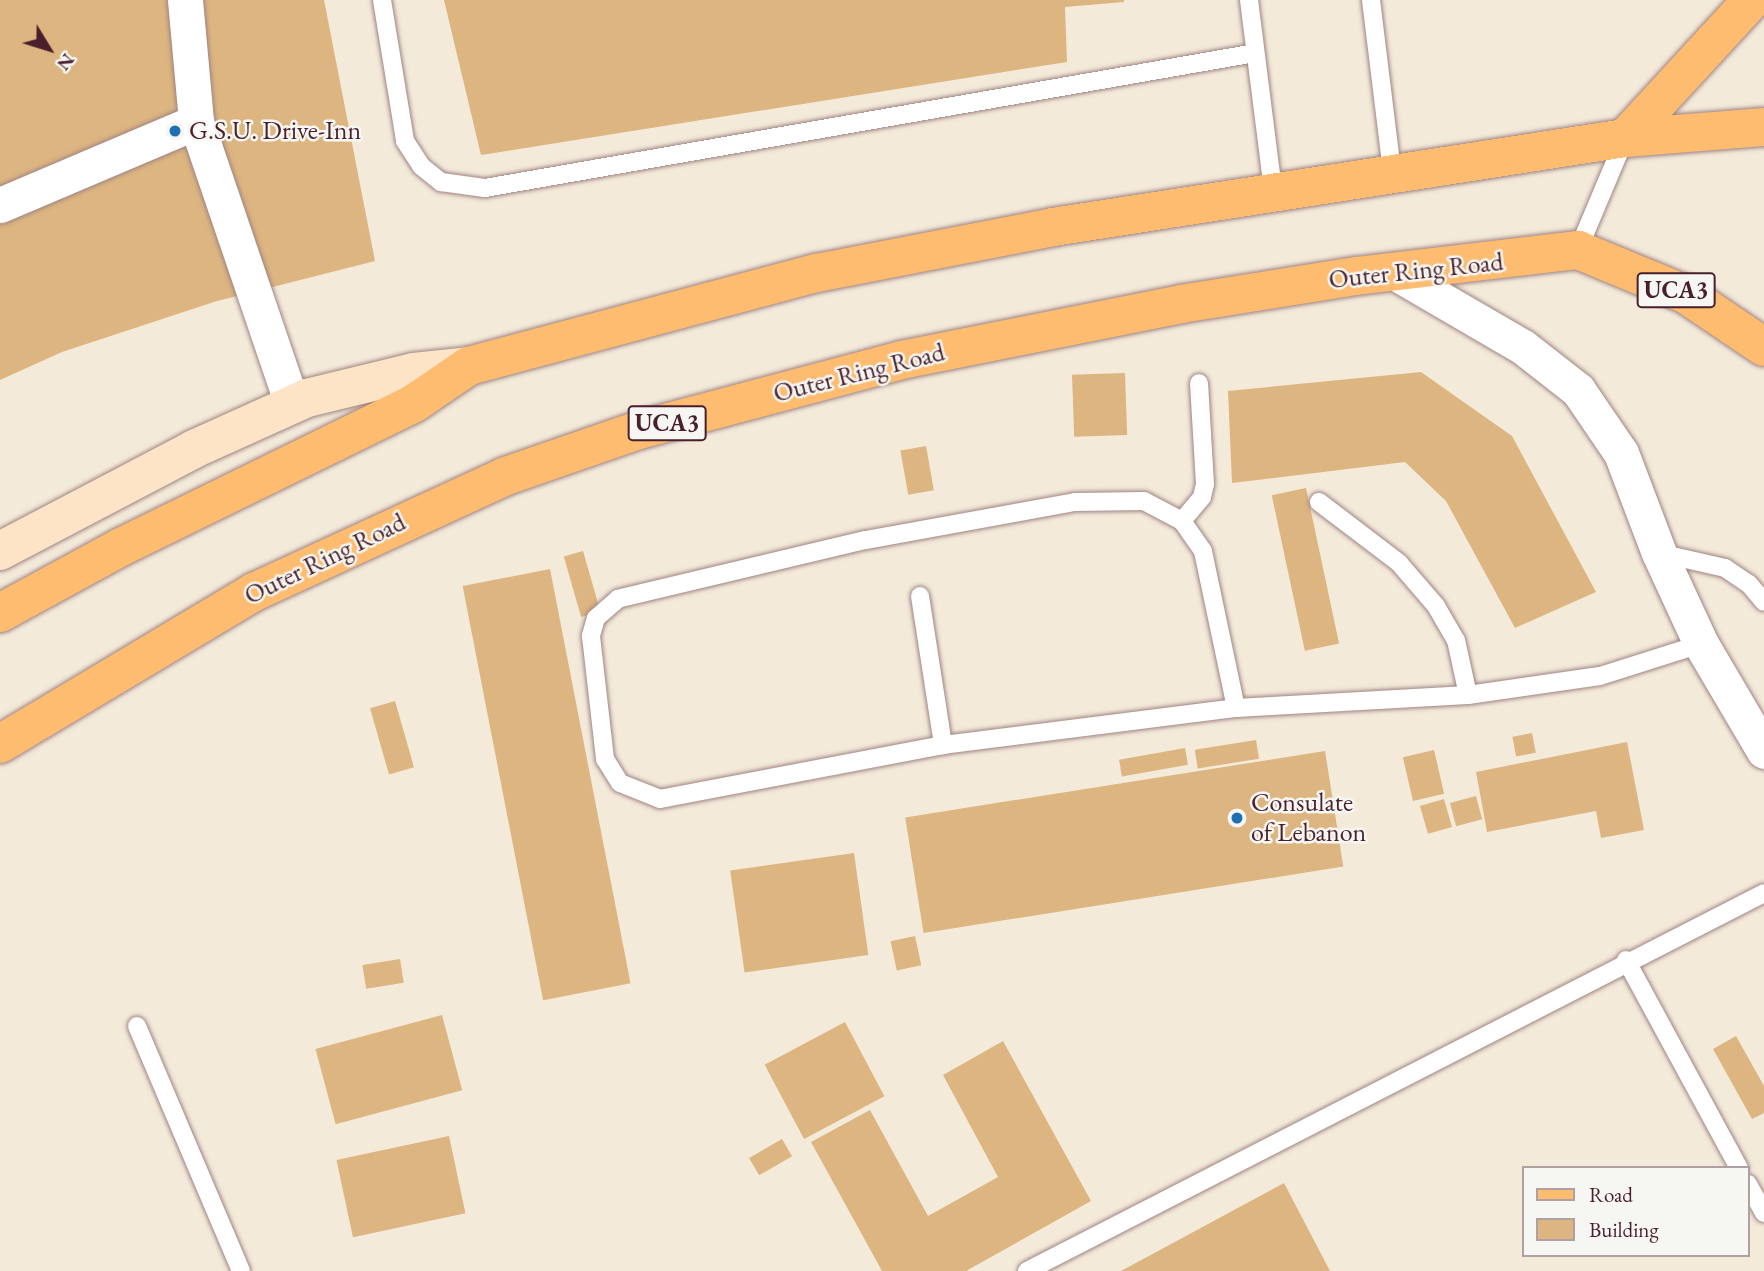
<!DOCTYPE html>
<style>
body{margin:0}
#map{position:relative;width:1764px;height:1271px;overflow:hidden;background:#f4eada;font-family:"EB Garamond",serif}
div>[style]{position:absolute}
.building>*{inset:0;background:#ddb580;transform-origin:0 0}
.roads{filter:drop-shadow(0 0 2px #9f8482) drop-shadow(0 0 2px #9f8482)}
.service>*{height:18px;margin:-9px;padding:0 9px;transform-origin:9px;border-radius:9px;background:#fff}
.minor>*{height:35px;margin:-17.5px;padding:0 17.5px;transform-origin:17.5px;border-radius:17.5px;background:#fff}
.secondary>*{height:38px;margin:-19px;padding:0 19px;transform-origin:19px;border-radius:19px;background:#fee4c6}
.primary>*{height:38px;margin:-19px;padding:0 19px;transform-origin:19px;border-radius:19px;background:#fdbc70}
.dots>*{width:19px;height:19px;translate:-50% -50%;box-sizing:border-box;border:4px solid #f6f6f2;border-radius:50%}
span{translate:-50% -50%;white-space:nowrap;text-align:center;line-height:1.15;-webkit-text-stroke:5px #f6f6f2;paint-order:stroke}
.shield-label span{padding:2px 5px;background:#f6f6f2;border:2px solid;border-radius:5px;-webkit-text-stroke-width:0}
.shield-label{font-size:24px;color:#4a1f2b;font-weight:700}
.poi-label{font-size:26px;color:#4a1f2b}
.left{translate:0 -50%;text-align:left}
.street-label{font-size:26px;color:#4a1f2b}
.legend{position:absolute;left:1522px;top:1166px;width:228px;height:91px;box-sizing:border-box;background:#f6f6f2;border:2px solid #b1a0a2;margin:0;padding:9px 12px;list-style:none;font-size:21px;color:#4a1f2b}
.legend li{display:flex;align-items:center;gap:14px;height:35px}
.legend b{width:35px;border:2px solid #b1a0a2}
.north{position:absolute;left:14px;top:14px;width:70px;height:70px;-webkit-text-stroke:5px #f6f6f2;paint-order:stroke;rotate:128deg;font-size:19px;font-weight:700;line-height:28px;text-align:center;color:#4a1f2b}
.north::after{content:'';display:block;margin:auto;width:24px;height:32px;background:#4a1f2b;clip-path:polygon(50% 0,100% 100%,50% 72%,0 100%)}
</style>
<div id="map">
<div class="building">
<i style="clip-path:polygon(0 0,324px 0,375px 261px,217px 301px,62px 352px,0 380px)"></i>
<i style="clip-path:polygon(444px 0,1124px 0,1124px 2px,1065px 7px,1067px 62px,481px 155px)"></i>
<i style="clip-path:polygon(1421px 372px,1512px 436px,1596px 592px,1515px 628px,1446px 501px,1405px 462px,1232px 483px,1228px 391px)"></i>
<i style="left:1125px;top:373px;width:62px;height:53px;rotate:88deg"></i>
<i style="left:926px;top:446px;width:45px;height:26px;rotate:80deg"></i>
<i style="left:1306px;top:488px;width:159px;height:35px;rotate:78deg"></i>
<i style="left:583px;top:551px;width:63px;height:20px;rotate:74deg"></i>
<i style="left:550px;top:569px;width:422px;height:89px;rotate:79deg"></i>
<i style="left:395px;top:701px;width:69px;height:26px;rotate:74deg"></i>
<i style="left:1532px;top:733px;width:20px;height:20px;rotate:79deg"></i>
<i style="left:1256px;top:740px;width:19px;height:62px;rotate:81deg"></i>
<i style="clip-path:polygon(1627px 742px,1644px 830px,1601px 838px,1596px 811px,1487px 832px,1476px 772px)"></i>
<i style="left:1185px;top:748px;width:17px;height:67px;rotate:80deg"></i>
<i style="left:1434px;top:750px;width:45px;height:32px;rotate:77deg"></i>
<i style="left:1325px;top:751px;width:117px;height:425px;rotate:81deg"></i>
<i style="left:1476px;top:796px;width:24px;height:27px;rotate:75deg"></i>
<i style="left:1444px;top:799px;width:29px;height:25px;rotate:74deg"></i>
<i style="left:854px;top:853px;width:103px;height:125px;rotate:82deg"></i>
<i style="left:915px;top:936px;width:30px;height:25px;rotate:78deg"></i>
<i style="left:400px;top:959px;width:24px;height:38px;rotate:81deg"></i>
<i style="left:442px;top:1015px;width:78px;height:131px;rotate:75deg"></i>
<i style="left:845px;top:1022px;width:84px;height:91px;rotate:62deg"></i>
<i style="clip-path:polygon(1736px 1036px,1764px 1086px,1764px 1113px,1752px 1119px,1713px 1049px)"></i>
<i style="clip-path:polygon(1003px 1041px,1091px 1201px,966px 1271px,882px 1271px,811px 1142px,870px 1110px,928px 1216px,998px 1177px,943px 1075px)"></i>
<i style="left:449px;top:1136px;width:79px;height:115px;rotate:78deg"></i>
<i style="left:782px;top:1139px;width:20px;height:38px;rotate:60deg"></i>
<i style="clip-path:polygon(1284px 1183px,1330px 1271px,1121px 1271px)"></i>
</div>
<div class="roads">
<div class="service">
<i style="left:382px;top:0;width:143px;rotate:80.7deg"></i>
<i style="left:405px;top:141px;width:30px;rotate:57deg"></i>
<i style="left:421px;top:166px;width:26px;rotate:39deg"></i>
<i style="left:441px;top:182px;width:44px;rotate:7.8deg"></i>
<i style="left:485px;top:188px;width:782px;rotate:-9.94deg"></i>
<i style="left:1249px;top:0;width:192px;rotate:82.8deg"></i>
<i style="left:1371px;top:0;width:172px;rotate:83deg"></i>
<i style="left:1578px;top:250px;width:121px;rotate:-67.2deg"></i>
<i style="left:1319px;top:502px;width:101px;rotate:37.3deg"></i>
<i style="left:1399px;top:563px;width:57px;rotate:49.3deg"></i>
<i style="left:1436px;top:606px;width:39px;rotate:60deg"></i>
<i style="left:1456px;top:640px;width:56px;rotate:77.7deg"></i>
<i style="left:1182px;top:521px;width:31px;rotate:-50deg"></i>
<i style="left:1202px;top:497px;width:13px;rotate:-77deg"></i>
<i style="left:1205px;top:484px;width:101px;rotate:-93.4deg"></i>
<i style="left:1659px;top:553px;width:68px;rotate:12.8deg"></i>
<i style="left:1725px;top:568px;width:29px;rotate:34deg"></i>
<i style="left:1749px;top:584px;width:23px;rotate:50deg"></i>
<i style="left:920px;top:596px;width:151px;rotate:81.2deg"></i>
<i style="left:1236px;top:708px;width:160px;rotate:-101.9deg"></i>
<i style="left:1203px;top:551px;width:37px;rotate:-125deg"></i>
<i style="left:1182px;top:521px;width:43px;rotate:-152.2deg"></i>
<i style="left:1144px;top:501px;width:69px;rotate:179.2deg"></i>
<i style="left:1075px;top:502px;width:213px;rotate:169.7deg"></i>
<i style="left:865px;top:540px;width:254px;rotate:166.6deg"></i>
<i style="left:618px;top:599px;width:29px;rotate:139deg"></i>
<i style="left:596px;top:618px;width:19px;rotate:106deg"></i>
<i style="left:591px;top:636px;width:124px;rotate:83.5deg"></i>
<i style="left:605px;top:759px;width:28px;rotate:58deg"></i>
<i style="left:620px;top:783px;width:43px;rotate:21.8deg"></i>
<i style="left:660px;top:799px;width:288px;rotate:-10.8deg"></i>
<i style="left:943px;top:745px;width:295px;rotate:-7.2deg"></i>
<i style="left:1236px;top:708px;width:232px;rotate:-3.2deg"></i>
<i style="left:1468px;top:695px;width:133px;rotate:-8.2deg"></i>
<i style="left:1600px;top:676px;width:106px;rotate:-17.6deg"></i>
<i style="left:1626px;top:960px;width:237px;rotate:61.5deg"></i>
<i style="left:137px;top:1026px;width:266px;rotate:67deg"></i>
<i style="left:1748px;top:1184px;width:33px;rotate:61deg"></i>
<i style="left:1027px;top:1271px;width:828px;rotate:-27.15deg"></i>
</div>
<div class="minor">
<i style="left:185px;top:0;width:122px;rotate:84.8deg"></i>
<i style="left:0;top:205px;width:213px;rotate:-23deg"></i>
<i style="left:196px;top:122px;width:298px;rotate:71.2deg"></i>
<i style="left:1394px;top:272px;width:149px;rotate:30.2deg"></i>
<i style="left:1523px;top:347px;width:70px;rotate:38deg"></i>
<i style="left:1578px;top:390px;width:76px;rotate:55.7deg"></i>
<i style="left:1621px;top:453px;width:107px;rotate:69.2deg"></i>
<i style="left:1659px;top:553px;width:100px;rotate:65.2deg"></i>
<i style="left:1701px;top:644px;width:124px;rotate:59.5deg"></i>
</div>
<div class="secondary">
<i style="left:0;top:551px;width:219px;rotate:-27.7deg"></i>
<i style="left:194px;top:449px;width:124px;rotate:-24.3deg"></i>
<i style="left:307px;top:398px;width:110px;rotate:-13.7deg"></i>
<i style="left:414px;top:372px;width:55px;rotate:-6.2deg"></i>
</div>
<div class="primary">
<i style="left:1625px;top:138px;width:188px;rotate:-47.4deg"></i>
<i style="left:0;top:613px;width:138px;rotate:-28.6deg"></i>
<i style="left:121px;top:547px;width:325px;rotate:-26.1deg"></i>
<i style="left:413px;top:404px;width:68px;rotate:-34.2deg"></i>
<i style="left:469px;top:366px;width:360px;rotate:-15deg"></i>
<i style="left:817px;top:273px;width:240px;rotate:-11deg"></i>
<i style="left:1053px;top:227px;width:579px;rotate:-8.84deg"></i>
<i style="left:1625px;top:138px;width:139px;rotate:-4.5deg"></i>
<i style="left:0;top:744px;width:296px;rotate:-30.9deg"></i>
<i style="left:254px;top:592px;width:277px;rotate:-24.7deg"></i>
<i style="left:506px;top:476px;width:141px;rotate:-19.1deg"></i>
<i style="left:639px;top:430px;width:272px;rotate:-14.9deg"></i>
<i style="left:902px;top:360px;width:285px;rotate:-11.3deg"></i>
<i style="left:1181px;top:304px;width:177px;rotate:-9.1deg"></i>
<i style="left:1356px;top:276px;width:224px;rotate:-6.7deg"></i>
<i style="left:1578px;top:250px;width:118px;rotate:22.4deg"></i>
<i style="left:1687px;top:295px;width:93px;rotate:34deg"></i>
</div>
</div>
<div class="dots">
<i style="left:175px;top:131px;background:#1f6fb2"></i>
<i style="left:1237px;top:818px;background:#1f6fb2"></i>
</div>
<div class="shield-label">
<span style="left:1676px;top:290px">UCA3</span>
<span style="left:667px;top:423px">UCA3</span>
</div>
<div class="poi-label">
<span class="left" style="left:189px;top:131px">G.S.U. Drive-Inn</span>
<span class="left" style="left:1251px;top:818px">Consulate<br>of Lebanon</span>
</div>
<div class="street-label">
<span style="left:1416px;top:271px;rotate:-6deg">Outer Ring Road</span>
<span style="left:859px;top:373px;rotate:-14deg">Outer Ring Road</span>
<span style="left:325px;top:559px;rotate:-26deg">Outer Ring Road</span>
</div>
<ul class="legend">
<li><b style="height:9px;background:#fdbc70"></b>Road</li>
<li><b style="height:19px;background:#ddb580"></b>Building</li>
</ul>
<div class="north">N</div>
</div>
